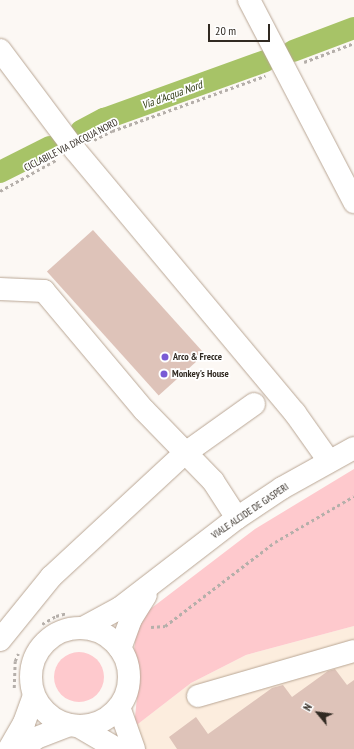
<!DOCTYPE html>
<meta charset="utf-8">
<style>
body{margin:0}
#map{position:relative;width:354px;height:749px;overflow:hidden;background:#fcf8f4;font-family:"PT Sans Narrow",sans-serif}
div>[style]{position:absolute}
.built>*{inset:0;background:#fcedde}
.green>*{inset:0;background:#fec9cd}
.round{border-radius:50%}
.canal>*{height:22px;margin:-11px;padding:0 11px;transform-origin:11px;border-radius:11px;background:#a7c367}
.building>*{inset:0;background:#dec3b9;transform-origin:0 0}
.path>*{height:2.5px;margin-top:-1.25px;transform-origin:0;background:repeating-linear-gradient(90deg,#b5afaa 0 3px,transparent 0 6px)}
.roads{filter:drop-shadow(0 0 1px #b9a694) drop-shadow(0 0 1px #b9a694)}
.minor>*{height:22px;margin:-11px;padding:0 11px;transform-origin:11px;border-radius:11px;background:#fff}
.minor>.ring{margin:-11px;padding:0;box-sizing:content-box;background:none;border:22px solid #fff;border-radius:50%}
.dots>*{width:11px;height:11px;translate:-50% -50%;box-sizing:border-box;border:2px solid #fff;border-radius:50%}
span{translate:-50% -50%;white-space:nowrap;text-align:center;line-height:1.15;-webkit-text-stroke:3.5px #fff;paint-order:stroke}
.street-label{font-size:10px;color:#312a22}
.poi-label{font-size:10px;color:#312a22;font-weight:700}
.left{translate:0 -50%;text-align:left}
.water-label{font-size:11px;color:#2e3912;font-style:italic}
.north{position:absolute;left:298px;top:693px;width:40px;height:40px;-webkit-text-stroke:3px #fff;paint-order:stroke;rotate:299deg;font-size:11px;font-weight:700;line-height:16px;text-align:center;color:#312a22}
.north::after{content:'';display:block;margin:auto;width:14px;height:18px;background:#312a22;clip-path:polygon(50% 0,100% 100%,50% 72%,0 100%)}
.scale{position:absolute;left:208px;top:24px;width:62px;height:18px;box-sizing:border-box;border:2px solid #312a22;border-top:0;padding-left:5px;font-size:12px;line-height:14px;white-space:nowrap;color:#312a22;-webkit-text-stroke:3px #fff;paint-order:stroke}
</style>
<div id="map">
<div class="built">
<i style="clip-path:polygon(354px 626px,354px 749px,105px 749px,191px 683px,246px 655px)"></i>
</div>
<div class="green">
<i style="clip-path:polygon(354px 469px,354px 626px,246px 655px,191px 683px,134px 727px,139px 677px,134px 651px,136px 633px,149px 610px,255px 529px)"></i>
<i class="round" style="left:54px;top:652px;width:50px;height:50px"></i>
</div>
<div class="canal">
<i style="left:293px;top:51px;width:65px;rotate:-20.7deg"></i>
<i style="left:81px;top:131px;width:26px;rotate:-28deg"></i>
<i style="left:104px;top:119px;width:171px;rotate:-19.8deg"></i>
<i style="left:0;top:172px;width:56px;rotate:-26.6deg"></i>
</div>
<div class="building">
<i style="left:93px;top:230px;width:167px;height:62px;rotate:48deg"></i>
<i style="clip-path:polygon(335px 669px,347px 685px,354px 680px,354px 749px,177px 749px,169px 737px,196px 717px,208px 734px,272px 688px,283px 685px,292px 697px,328px 671px)"></i>
</div>
<div class="path">
<i style="left:304px;top:62px;width:53px;rotate:-20.8deg"></i>
<i style="left:94px;top:140px;width:20px;rotate:-27deg"></i>
<i style="left:112px;top:131px;width:163px;rotate:-19.8deg"></i>
<i style="left:0;top:191px;width:64px;rotate:-29deg"></i>
<i style="left:42px;top:624px;width:16px;rotate:-30deg"></i>
<i style="left:56px;top:616px;width:11px;rotate:-15deg"></i>
<i style="left:151px;top:627px;width:14px;rotate:-4deg"></i>
<i style="left:165px;top:626px;width:138px;rotate:-37.4deg"></i>
<i style="left:275px;top:542px;width:91px;rotate:-30.2deg"></i>
<i style="left:14px;top:688px;width:27px;rotate:-88deg"></i>
<i style="left:15px;top:661px;width:8px;rotate:-67deg"></i>
</div>
<div class="roads">
<div class="minor">
<i style="left:249px;top:0;width:228px;rotate:62.5deg"></i>
<i style="left:0;top:50px;width:125px;rotate:53.1deg"></i>
<i style="left:75px;top:150px;width:343px;rotate:50.1deg"></i>
<i style="left:295px;top:413px;width:59px;rotate:54.7deg"></i>
<i style="left:0;top:289px;width:44px;rotate:2.6deg"></i>
<i style="left:44px;top:291px;width:155px;rotate:50deg"></i>
<i style="left:144px;top:410px;width:99px;rotate:45.8deg"></i>
<i style="left:213px;top:481px;width:44px;rotate:57deg"></i>
<i style="left:83px;top:628px;width:42px;rotate:-28.4deg"></i>
<i style="left:120px;top:608px;width:148px;rotate:-37.6deg"></i>
<i style="left:237px;top:518px;width:54px;rotate:-33.7deg"></i>
<i style="left:282px;top:488px;width:82px;rotate:-29.1deg"></i>
<i class="ring" style="left:31px;top:628px;width:76px;height:76px"></i>
<i style="left:0;top:640px;width:81px;rotate:-51deg"></i>
<i style="left:51px;top:577px;width:181px;rotate:-42.8deg"></i>
<i style="left:184px;top:454px;width:86px;rotate:-35.5deg"></i>
<i style="left:120px;top:649px;width:32px;rotate:-70deg"></i>
<i style="left:131px;top:619px;width:28px;rotate:-58deg"></i>
<i style="left:198px;top:696px;width:162px;rotate:-16.1deg"></i>
<i style="left:119px;top:707px;width:45px;rotate:70.3deg"></i>
<i style="left:78px;top:726px;width:45px;rotate:30.5deg"></i>
<i style="left:9px;top:749px;width:30px;rotate:-60deg"></i>
<i style="left:24px;top:723px;width:29px;rotate:-70deg"></i>
<i style="left:23px;top:749px;width:17px;rotate:-40deg"></i>
<i style="left:36px;top:738px;width:36px;rotate:-21deg"></i>
</div>
</div>
<div class="dots">
<i style="left:165px;top:357px;background:#7a5bd5"></i>
<i style="left:164px;top:374px;background:#7a5bd5"></i>
</div>
<div class="street-label">
<span style="left:71px;top:145px;rotate:-27deg">CICLABILE VIA D’ACQUA NORD</span>
<span style="left:250px;top:511px;rotate:-34deg">VIALE ALCIDE DE GASPERI</span>
</div>
<div class="poi-label">
<span class="left" style="left:173px;top:357px">Arco &amp; Frecce</span>
<span class="left" style="left:172px;top:374px">Monkey's House</span>
</div>
<div class="water-label">
<span style="left:172px;top:95px;rotate:-20deg">Via d'Acqua Nord</span>
</div>
<div class="north">N</div>
<div class="scale">20 m</div>
</div>
